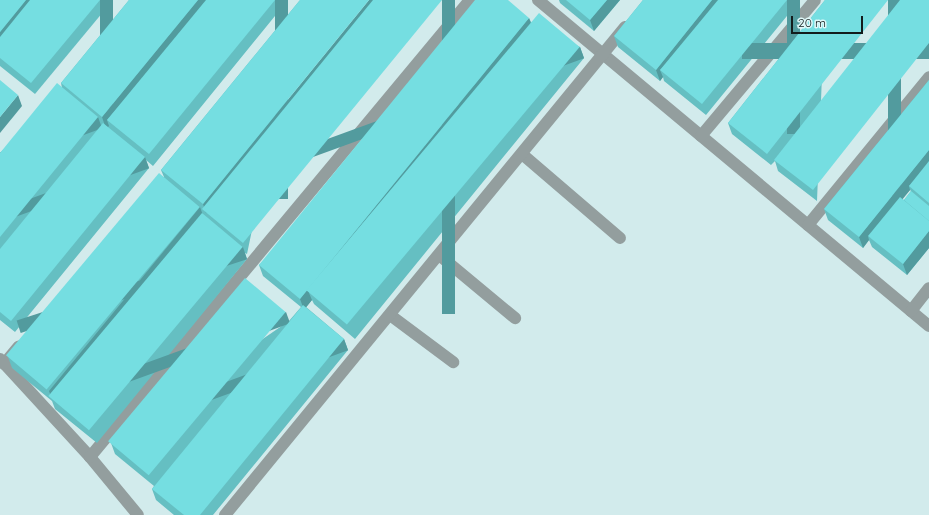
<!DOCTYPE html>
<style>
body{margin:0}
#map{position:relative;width:929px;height:515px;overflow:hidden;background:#d2ebec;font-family:Quicksand,sans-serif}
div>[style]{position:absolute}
.minor>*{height:12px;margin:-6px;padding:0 6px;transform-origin:6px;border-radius:6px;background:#939e9e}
.wall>*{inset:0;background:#65bfc2}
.shaded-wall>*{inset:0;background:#529b9e;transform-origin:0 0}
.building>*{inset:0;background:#75dee1;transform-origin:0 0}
span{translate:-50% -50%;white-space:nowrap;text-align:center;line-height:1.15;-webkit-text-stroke:4px #dff8f9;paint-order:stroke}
.scale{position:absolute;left:791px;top:16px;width:72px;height:18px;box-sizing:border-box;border:2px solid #131c1c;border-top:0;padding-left:5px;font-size:12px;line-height:14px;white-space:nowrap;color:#131c1c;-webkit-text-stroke:3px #dff8f9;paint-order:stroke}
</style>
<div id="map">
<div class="minor">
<i style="left:538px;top:0;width:509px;rotate:39.82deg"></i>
<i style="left:701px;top:136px;width:177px;rotate:-50deg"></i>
<i style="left:522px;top:154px;width:129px;rotate:40.6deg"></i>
<i style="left:808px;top:225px;width:191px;rotate:-50.7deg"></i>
<i style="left:439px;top:255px;width:99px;rotate:39.7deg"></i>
<i style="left:911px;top:311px;width:29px;rotate:-52deg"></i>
<i style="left:390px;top:315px;width:79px;rotate:36.7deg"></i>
<i style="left:0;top:359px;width:133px;rotate:47.4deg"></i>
<i style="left:90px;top:457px;width:75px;rotate:50.4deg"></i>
<i style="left:4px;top:364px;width:23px;rotate:-50deg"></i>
<i style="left:90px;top:457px;width:594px;rotate:-50.26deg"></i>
<i style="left:225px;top:515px;width:631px;rotate:-50.66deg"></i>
</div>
<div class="wall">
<i style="clip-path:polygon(0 0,113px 0,35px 94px,0 66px)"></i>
<i style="clip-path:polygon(129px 0,288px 0,153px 166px,146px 160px,149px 168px,15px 332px,0 320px,0 153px,62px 88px,61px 83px)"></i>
<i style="clip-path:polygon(300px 0,247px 254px,245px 253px,247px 259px,97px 443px,55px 409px,52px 401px,12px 368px,8px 357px,164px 177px,161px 170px)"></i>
<i style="clip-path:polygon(559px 0,620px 0,594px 31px,560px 3px)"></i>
<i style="clip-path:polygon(643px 0,800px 0,706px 115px,664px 81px,663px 77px,660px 81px,618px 47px,614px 36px)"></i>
<i style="clip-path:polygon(825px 0,817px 201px,778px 171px,775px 161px,771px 165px,732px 134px,728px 123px)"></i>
<i style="clip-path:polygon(529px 18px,531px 22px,580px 47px,584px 58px,355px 339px,314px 304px,312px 300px,306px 307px,344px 339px,348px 350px,213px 515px,174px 515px,156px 500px,152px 489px,154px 486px,115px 454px,111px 443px,289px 321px,301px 307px,263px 276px,259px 265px)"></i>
<i style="clip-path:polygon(evenodd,929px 80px,929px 248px,907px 275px,872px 247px,869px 240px,863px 248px,828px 220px,824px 209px,929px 80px,910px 190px,911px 191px,904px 200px,902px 199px,910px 190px)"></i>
</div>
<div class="shaded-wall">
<i style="clip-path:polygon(26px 0,40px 0,0 49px,0 32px)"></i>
<i style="left:100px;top:0;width:13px;height:108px"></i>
<i style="clip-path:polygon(198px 0,211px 0,107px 120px,109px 126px,106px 129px,102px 117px)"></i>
<i style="left:275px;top:0;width:13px;height:199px"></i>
<i style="clip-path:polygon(369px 0,383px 0,206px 213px,203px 204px)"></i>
<i style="left:442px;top:0;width:13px;height:314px"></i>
<i style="clip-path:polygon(607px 0,620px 0,594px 31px,590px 20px)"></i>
<i style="clip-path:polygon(712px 0,726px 0,660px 70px,663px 77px,660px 81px,656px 70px)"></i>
<i style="left:787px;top:0;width:13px;height:134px"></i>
<i style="left:888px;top:0;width:13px;height:196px"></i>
<i style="clip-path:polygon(529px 18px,533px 29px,309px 293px,312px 300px,304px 310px,300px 299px)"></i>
<i style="left:929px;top:43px;width:16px;height:187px;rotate:90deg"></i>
<i style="left:580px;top:47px;width:12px;height:362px;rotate:70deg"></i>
<i style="clip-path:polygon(18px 95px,22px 106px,0 133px,0 117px)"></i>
<i style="left:98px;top:117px;width:12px;height:155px;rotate:70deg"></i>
<i style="clip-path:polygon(929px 150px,929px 166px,909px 186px,910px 190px,871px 238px,868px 236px,869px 240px,863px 248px,859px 237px)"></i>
<i style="left:145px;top:157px;width:12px;height:212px;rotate:70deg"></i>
<i style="clip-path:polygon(200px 207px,204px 218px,52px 399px,49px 391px)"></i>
<i style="clip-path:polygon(929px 231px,929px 248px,907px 275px,903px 264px)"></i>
<i style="left:243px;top:247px;width:13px;height:238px;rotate:72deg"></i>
<i style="left:286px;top:312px;width:12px;height:212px;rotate:70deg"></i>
<i style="left:344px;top:339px;width:12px;height:227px;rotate:70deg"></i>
</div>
<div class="building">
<i style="clip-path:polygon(0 0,26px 0,0 32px)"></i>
<i style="clip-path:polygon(30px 0,100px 0,31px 83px,0 58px,0 37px)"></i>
<i style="clip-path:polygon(129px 0,198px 0,102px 117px,61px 83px)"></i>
<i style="clip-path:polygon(206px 0,275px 0,149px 154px,107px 120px)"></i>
<i style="clip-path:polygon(300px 0,369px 0,203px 204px,161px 170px)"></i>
<i style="clip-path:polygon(373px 0,442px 0,243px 243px,202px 209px)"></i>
<i style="clip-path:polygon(475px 0,508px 0,529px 18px,300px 299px,259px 265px)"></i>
<i style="clip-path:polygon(566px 0,607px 0,590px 20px)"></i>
<i style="clip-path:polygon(643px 0,712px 0,656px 70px,614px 36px)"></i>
<i style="clip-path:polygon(718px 0,787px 0,702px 104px,660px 70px)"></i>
<i style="clip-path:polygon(825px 0,888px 0,767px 154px,728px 123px)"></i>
<i style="clip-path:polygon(900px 0,929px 0,929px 43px,813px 190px,774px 160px)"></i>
<i style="left:539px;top:13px;width:53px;height:362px;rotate:40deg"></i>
<i style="clip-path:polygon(0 80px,18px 95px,0 117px)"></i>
<i style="clip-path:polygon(929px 80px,929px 150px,859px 237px,824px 209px)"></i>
<i style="clip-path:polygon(57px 83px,98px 117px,0 237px,0 153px)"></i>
<i style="clip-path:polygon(103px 123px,145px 157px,11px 321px,0 312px,0 249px)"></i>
<i style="clip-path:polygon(929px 161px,929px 203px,909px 186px)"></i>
<i style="left:159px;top:173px;width:53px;height:238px;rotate:40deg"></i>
<i style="clip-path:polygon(911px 191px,929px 206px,929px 221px,904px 200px)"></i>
<i style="clip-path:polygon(900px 197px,929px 221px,929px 231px,903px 264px,868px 236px)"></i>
<i style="left:202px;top:213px;width:53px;height:239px;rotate:40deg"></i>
<i style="left:245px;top:278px;width:53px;height:213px;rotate:40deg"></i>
<i style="clip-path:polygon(303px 305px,344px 339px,200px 515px,184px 515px,152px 489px)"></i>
</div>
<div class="scale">20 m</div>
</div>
